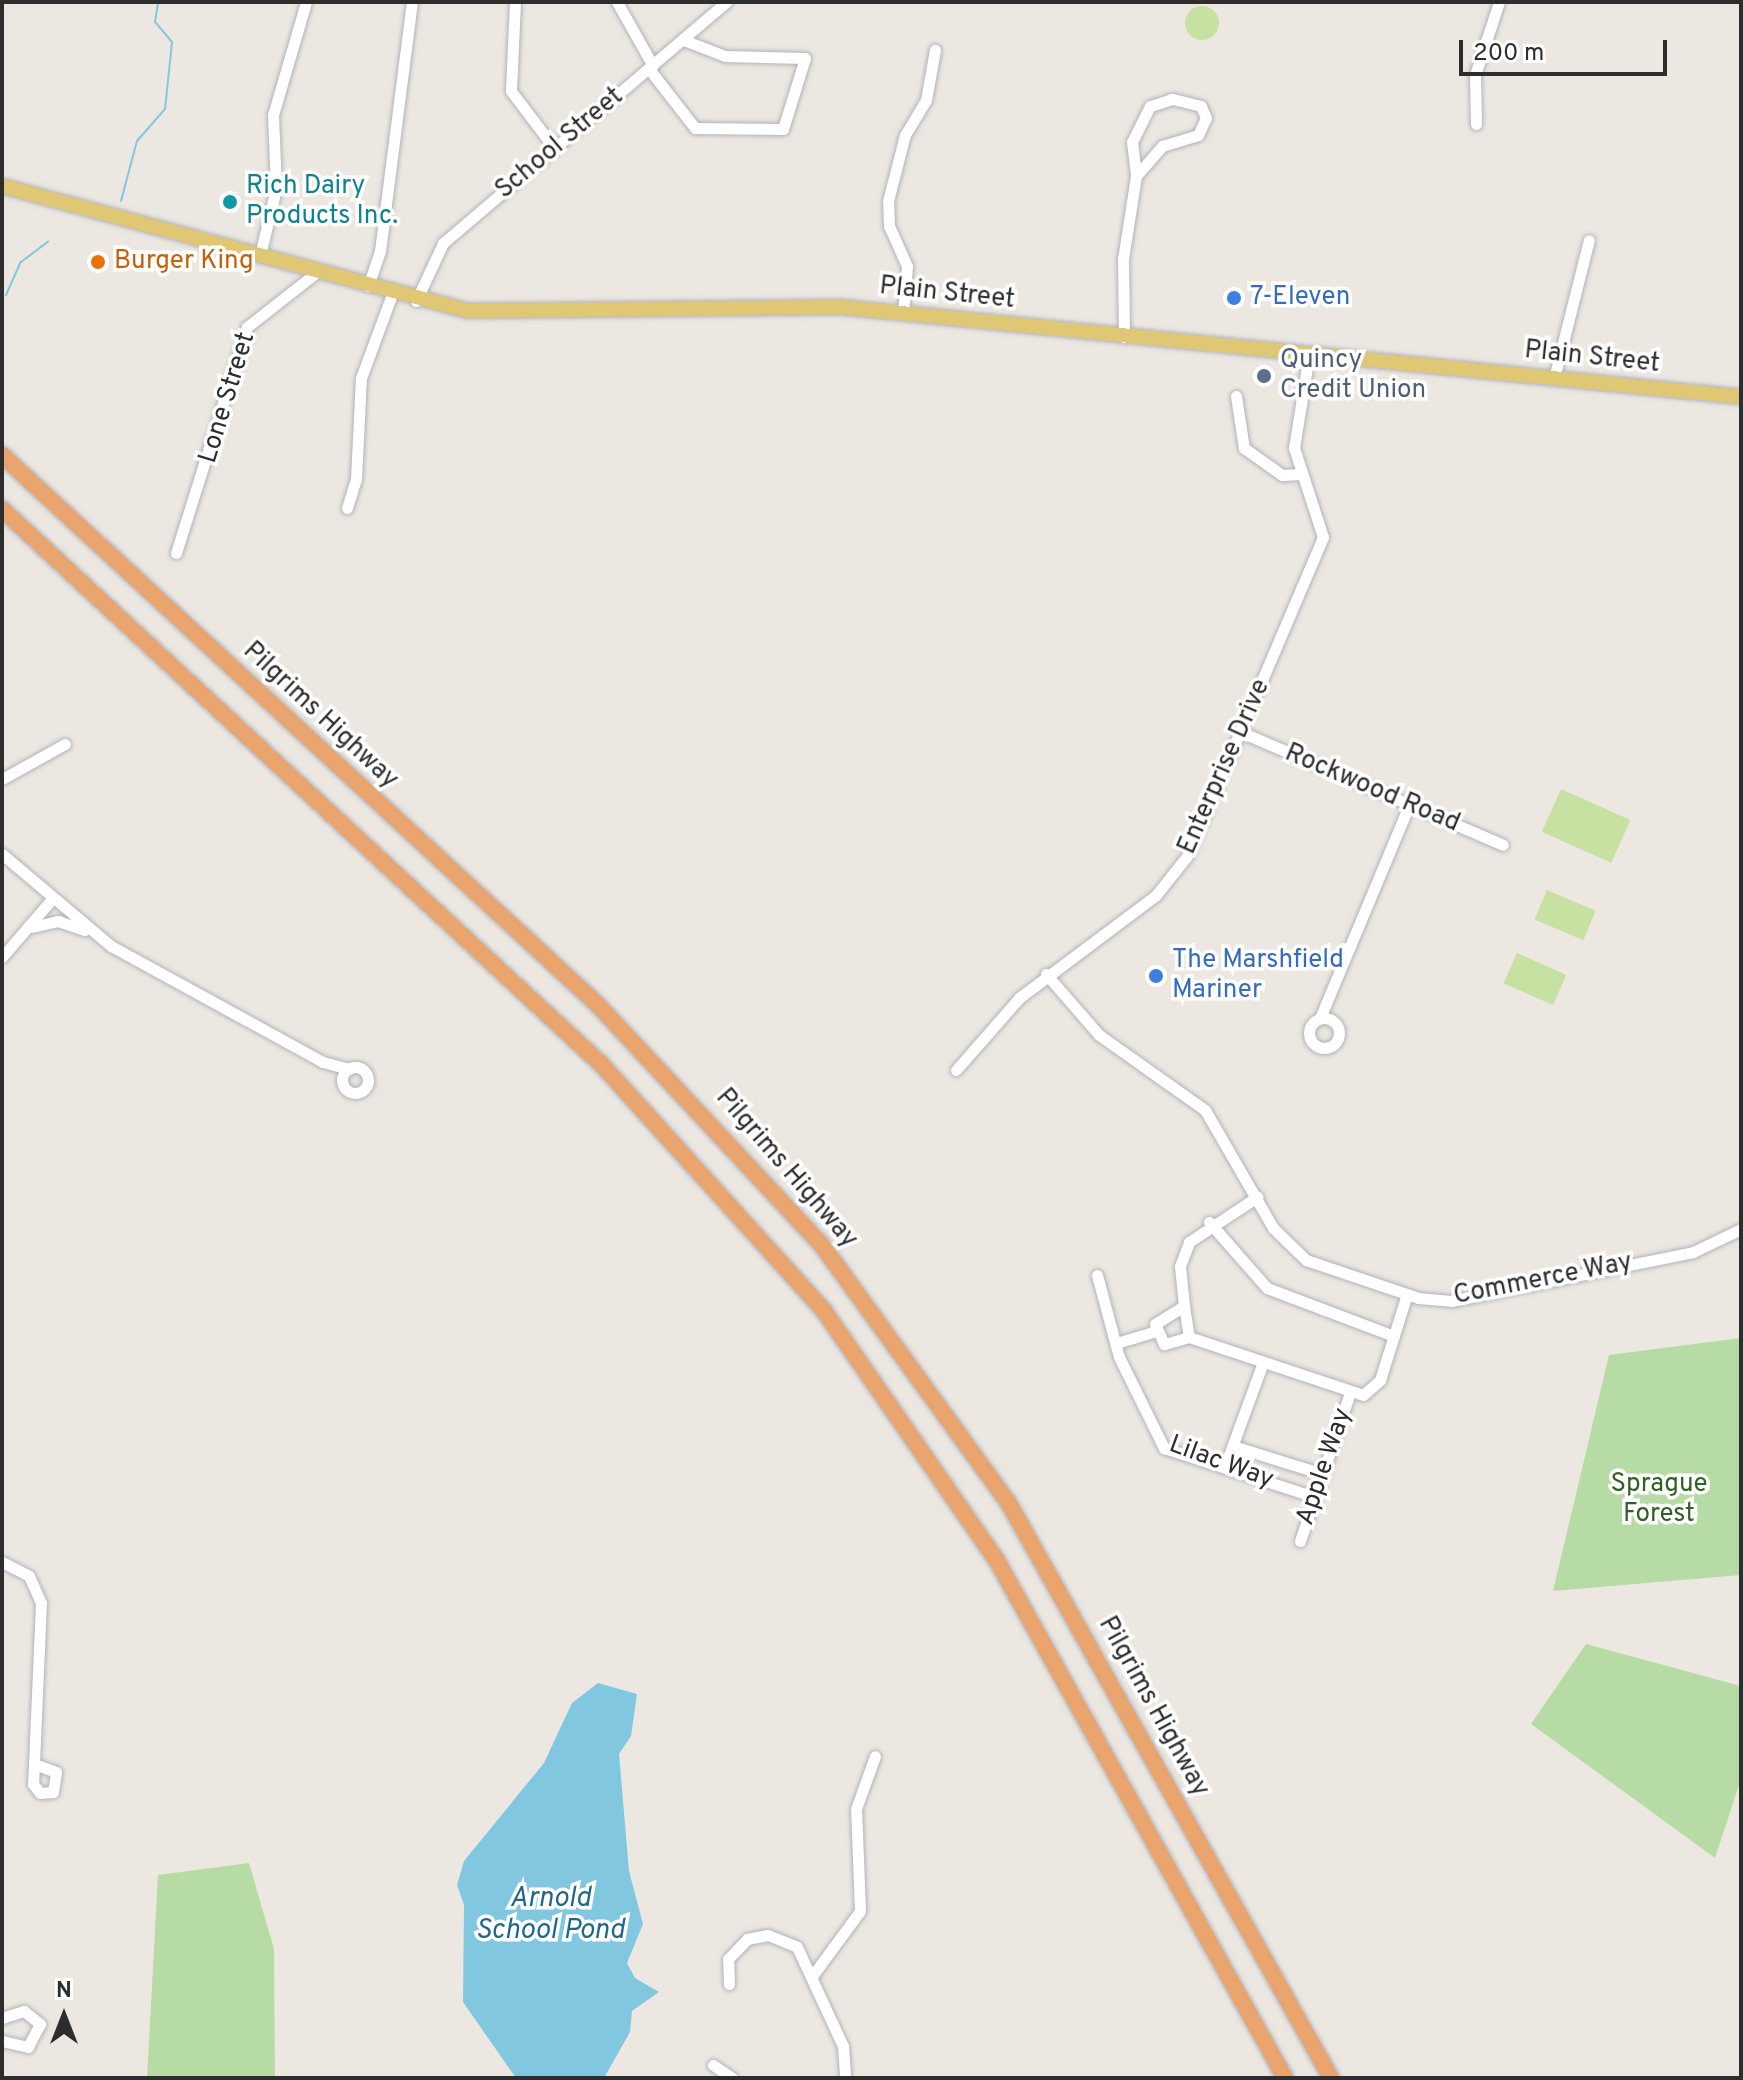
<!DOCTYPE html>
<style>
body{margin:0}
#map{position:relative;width:1743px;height:2080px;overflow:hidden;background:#ece8e1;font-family:Overpass,sans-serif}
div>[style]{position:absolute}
.green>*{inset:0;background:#b7dba5}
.pitch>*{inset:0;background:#c6e1a2;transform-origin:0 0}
.round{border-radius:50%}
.water>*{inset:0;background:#82c7e0}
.stream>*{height:2px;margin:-1px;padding:0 1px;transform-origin:1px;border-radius:1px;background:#82c7e0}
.roads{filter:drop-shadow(0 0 2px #b2b3bb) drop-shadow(0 0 2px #b2b3bb)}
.minor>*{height:11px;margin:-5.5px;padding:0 5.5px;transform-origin:5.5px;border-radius:5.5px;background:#fff}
.minor>.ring{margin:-5.5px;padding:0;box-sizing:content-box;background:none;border:11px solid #fff;border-radius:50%}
.major>*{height:14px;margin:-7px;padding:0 7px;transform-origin:7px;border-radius:7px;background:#e0c773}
.highway>*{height:16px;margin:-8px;padding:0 8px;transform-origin:8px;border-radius:8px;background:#eaa56e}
.dots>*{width:22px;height:22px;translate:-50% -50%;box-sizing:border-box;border:4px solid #fff;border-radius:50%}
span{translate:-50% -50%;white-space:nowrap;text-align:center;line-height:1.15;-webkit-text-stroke:7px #fff;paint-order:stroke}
.street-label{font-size:26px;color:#2d2d2d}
.culture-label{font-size:26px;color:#0d838f}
.left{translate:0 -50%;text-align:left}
.food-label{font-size:26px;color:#c56008}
.shop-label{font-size:26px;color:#366cbe}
.service-label{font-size:26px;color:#4e5e75}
.park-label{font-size:26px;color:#316225}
.water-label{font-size:28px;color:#1f678e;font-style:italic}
.frame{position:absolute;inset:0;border:4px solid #2d2d2d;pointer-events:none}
.north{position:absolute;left:24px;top:1976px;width:80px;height:80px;-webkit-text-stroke:6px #fff;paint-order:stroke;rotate:0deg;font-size:22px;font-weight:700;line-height:32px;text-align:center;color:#2d2d2d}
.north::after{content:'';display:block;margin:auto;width:28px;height:36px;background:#2d2d2d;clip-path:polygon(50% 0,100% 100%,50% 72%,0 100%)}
.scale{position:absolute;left:1459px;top:40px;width:208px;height:36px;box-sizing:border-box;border:4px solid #2d2d2d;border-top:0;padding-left:10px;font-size:24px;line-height:28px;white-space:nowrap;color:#2d2d2d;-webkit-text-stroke:6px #fff;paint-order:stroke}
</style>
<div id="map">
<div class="green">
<i style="clip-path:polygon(1741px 1338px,1741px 1575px,1553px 1591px,1609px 1355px)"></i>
<i style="clip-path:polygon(1586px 1644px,1741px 1686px,1741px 1779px,1715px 1858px,1531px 1724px)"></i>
<i style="clip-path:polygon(249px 1863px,274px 1949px,275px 2078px,147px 2078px,158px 1875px)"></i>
</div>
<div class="pitch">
<i class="round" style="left:1185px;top:6px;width:34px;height:34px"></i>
<i style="left:1561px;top:789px;width:76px;height:47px;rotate:24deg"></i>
<i style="left:1547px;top:890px;width:53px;height:32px;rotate:23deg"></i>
<i style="left:1517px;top:953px;width:54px;height:33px;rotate:24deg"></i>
</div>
<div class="water">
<i style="clip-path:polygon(598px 1683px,637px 1694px,631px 1736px,619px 1754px,629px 1871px,643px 1924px,627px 1963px,635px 1978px,659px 1992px,632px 2011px,630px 2032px,604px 2078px,516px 2078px,463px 2002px,464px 1905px,457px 1885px,464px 1861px,544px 1763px,572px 1703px)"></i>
</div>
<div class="stream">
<i style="left:121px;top:201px;width:62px;rotate:-75.1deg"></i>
<i style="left:137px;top:141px;width:43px;rotate:-48.8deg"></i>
<i style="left:165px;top:109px;width:67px;rotate:-84deg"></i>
<i style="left:172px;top:42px;width:26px;rotate:-130deg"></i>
<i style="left:155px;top:22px;width:20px;rotate:-81deg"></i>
<i style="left:6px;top:295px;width:36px;rotate:-66deg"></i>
<i style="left:21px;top:262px;width:34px;rotate:-37deg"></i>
</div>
<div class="roads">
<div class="minor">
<i style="left:515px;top:2px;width:89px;rotate:92.6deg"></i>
<i style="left:511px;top:91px;width:73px;rotate:52.8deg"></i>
<i style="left:617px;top:2px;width:73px;rotate:60.6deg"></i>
<i style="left:649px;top:69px;width:75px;rotate:52.1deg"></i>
<i style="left:695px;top:128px;width:88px;rotate:0.7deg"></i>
<i style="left:783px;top:129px;width:74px;rotate:-72.8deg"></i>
<i style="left:805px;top:58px;width:80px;rotate:-178.6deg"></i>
<i style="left:725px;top:56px;width:44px;rotate:-158.7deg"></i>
<i style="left:1476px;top:124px;width:49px;rotate:-91.2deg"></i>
<i style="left:1475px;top:75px;width:77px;rotate:-71.8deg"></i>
<i style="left:260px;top:255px;width:68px;rotate:-76.4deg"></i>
<i style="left:276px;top:189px;width:74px;rotate:-92.3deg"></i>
<i style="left:273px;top:115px;width:118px;rotate:-73.7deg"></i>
<i style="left:368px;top:286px;width:37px;rotate:-71deg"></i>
<i style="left:380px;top:251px;width:251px;rotate:-82.7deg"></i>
<i style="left:416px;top:301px;width:64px;rotate:-65deg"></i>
<i style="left:443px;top:243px;width:372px;rotate:-40.4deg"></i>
<i style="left:903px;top:313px;width:47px;rotate:-85.1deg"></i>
<i style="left:907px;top:266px;width:44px;rotate:-114.2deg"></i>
<i style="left:889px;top:226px;width:25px;rotate:-92deg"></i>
<i style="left:888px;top:201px;width:68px;rotate:-75.6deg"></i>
<i style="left:905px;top:135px;width:41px;rotate:-59deg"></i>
<i style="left:926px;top:100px;width:51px;rotate:-79.8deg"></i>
<i style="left:1124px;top:337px;width:78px;rotate:-90.7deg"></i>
<i style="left:1123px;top:259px;width:84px;rotate:-81.1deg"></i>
<i style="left:1136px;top:176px;width:40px;rotate:-49deg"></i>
<i style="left:1162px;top:146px;width:38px;rotate:-17deg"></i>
<i style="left:1198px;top:135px;width:19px;rotate:-65deg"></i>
<i style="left:1206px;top:118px;width:13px;rotate:-113deg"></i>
<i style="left:1201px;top:106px;width:30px;rotate:-166deg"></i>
<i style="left:1172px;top:99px;width:23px;rotate:162deg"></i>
<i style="left:1150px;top:106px;width:40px;rotate:116.6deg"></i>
<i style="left:1132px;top:142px;width:34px;rotate:83deg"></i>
<i style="left:1554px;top:378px;width:142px;rotate:-75.8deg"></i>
<i style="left:1236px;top:396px;width:53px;rotate:81.3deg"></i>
<i style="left:1244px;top:448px;width:47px;rotate:35.4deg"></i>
<i style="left:1282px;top:475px;width:19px;rotate:-3deg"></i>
<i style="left:347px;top:508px;width:30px;rotate:-73deg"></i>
<i style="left:356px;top:479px;width:101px;rotate:-87.2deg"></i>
<i style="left:361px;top:378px;width:90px;rotate:-69.7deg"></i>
<i style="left:176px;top:553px;width:237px;rotate:-72.6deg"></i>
<i style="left:247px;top:327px;width:89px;rotate:-38.2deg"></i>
<i style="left:1241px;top:732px;width:285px;rotate:23.3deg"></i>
<i style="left:2px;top:779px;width:72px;rotate:-29.1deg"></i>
<i style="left:2px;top:854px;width:143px;rotate:40.2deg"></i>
<i style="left:111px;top:946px;width:242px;rotate:28.7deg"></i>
<i style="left:323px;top:1062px;width:27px;rotate:15deg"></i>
<i style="left:32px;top:927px;width:27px;rotate:-13deg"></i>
<i style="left:58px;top:921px;width:28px;rotate:19deg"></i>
<i style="left:2px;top:957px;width:78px;rotate:-49.2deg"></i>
<i style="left:1046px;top:974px;width:81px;rotate:49deg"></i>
<i style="left:1099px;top:1035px;width:130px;rotate:35.3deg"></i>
<i style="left:1205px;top:1110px;width:136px;rotate:60deg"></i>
<i style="left:1273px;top:1228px;width:46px;rotate:44.1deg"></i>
<i style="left:1306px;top:1260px;width:118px;rotate:18.7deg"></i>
<i style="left:1418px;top:1298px;width:33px;rotate:5deg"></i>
<i style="left:1451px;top:1301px;width:247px;rotate:-11.4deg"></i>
<i style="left:1693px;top:1252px;width:53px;rotate:-25.6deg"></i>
<i class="ring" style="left:1309px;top:1018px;width:19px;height:19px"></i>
<i style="left:1320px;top:1018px;width:231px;rotate:-67.3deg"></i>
<i class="ring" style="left:342px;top:1067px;width:15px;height:15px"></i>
<i style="left:956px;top:1070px;width:96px;rotate:-48.8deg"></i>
<i style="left:1019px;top:998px;width:171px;rotate:-36.9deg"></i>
<i style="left:1156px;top:895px;width:50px;rotate:-51.5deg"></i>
<i style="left:1187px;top:856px;width:347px;rotate:-66.9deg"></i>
<i style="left:1323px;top:537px;width:94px;rotate:-108deg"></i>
<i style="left:1294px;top:448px;width:95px;rotate:-80.9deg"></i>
<i style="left:1209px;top:1222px;width:88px;rotate:48.7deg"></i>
<i style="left:1267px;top:1288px;width:136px;rotate:20.7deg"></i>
<i style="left:1097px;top:1275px;width:85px;rotate:75deg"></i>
<i style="left:1119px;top:1357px;width:102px;rotate:63.7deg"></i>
<i style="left:1164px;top:1448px;width:159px;rotate:18deg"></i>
<i style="left:1184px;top:1306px;width:31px;rotate:81deg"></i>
<i style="left:1189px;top:1337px;width:26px;rotate:164deg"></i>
<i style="left:1164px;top:1344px;width:22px;rotate:-114deg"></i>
<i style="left:1155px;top:1324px;width:34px;rotate:-32deg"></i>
<i style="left:1184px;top:1306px;width:40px;rotate:-95.7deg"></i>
<i style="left:1180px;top:1266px;width:26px;rotate:-69deg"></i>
<i style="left:1189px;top:1242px;width:82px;rotate:-33.5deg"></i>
<i style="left:1189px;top:1337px;width:183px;rotate:18.4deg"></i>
<i style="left:1363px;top:1395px;width:23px;rotate:-41deg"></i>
<i style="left:1380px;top:1380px;width:90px;rotate:-72.6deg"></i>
<i style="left:1120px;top:1342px;width:37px;rotate:-17deg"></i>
<i style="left:1233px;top:1446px;width:94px;rotate:17.3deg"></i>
<i style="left:1225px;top:1466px;width:111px;rotate:-69.9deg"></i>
<i style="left:1300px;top:1541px;width:157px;rotate:-71.4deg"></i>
<i style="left:2px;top:1562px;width:30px;rotate:27deg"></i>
<i style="left:29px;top:1576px;width:30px;rotate:66deg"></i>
<i style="left:41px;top:1603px;width:181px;rotate:92.5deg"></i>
<i style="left:33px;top:1784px;width:11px;rotate:52deg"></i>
<i style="left:40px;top:1793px;width:13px;rotate:-4deg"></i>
<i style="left:53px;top:1792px;width:20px;rotate:-81deg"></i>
<i style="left:56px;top:1772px;width:20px;rotate:-160deg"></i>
<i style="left:813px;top:1975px;width:79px;rotate:-53.7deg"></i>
<i style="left:860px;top:1911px;width:102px;rotate:-92.2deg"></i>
<i style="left:856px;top:1809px;width:56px;rotate:-70.3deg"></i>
<i style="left:729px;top:1984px;width:25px;rotate:-92deg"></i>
<i style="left:728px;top:1959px;width:28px;rotate:-46deg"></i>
<i style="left:747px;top:1939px;width:21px;rotate:-11deg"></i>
<i style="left:768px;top:1935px;width:31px;rotate:22deg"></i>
<i style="left:797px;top:1947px;width:109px;rotate:65.1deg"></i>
<i style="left:843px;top:2046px;width:32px;rotate:86deg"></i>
<i style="left:2px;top:2018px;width:23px;rotate:-18deg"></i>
<i style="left:24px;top:2011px;width:21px;rotate:39deg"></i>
<i style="left:40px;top:2024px;width:26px;rotate:118deg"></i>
<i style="left:28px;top:2047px;width:27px;rotate:-167deg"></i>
<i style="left:713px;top:2065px;width:23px;rotate:34deg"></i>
</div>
<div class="major">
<i style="left:2px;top:186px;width:482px;rotate:15deg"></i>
<i style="left:467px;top:311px;width:373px;rotate:-0.6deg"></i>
<i style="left:840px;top:307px;width:905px;rotate:5.7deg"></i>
</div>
<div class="highway">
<i style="left:2px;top:455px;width:810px;rotate:42.7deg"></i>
<i style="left:597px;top:1004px;width:328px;rotate:47deg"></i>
<i style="left:821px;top:1244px;width:319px;rotate:54.1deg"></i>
<i style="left:1008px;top:1502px;width:660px;rotate:60.72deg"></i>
<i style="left:2px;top:509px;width:819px;rotate:42.82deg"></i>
<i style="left:603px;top:1066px;width:330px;rotate:47.9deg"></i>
<i style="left:824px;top:1311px;width:302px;rotate:55.3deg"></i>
<i style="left:996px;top:1559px;width:594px;rotate:60.89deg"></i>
</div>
</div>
<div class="dots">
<i style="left:230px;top:202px;background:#0f9aa8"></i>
<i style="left:98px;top:262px;background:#e8710a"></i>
<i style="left:1234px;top:298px;background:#3f7fe0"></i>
<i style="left:1264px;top:376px;background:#5c6f8a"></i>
<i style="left:1156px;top:976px;background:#3f7fe0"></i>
</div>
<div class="street-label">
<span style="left:560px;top:144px;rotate:-40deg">School Street</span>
<span style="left:947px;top:294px;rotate:6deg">Plain Street</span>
<span style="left:1592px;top:358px;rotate:6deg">Plain Street</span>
<span style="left:228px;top:398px;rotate:-73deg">Lone Street</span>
<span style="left:320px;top:716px;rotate:43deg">Pilgrims Highway</span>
<span style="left:1225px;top:767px;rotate:-66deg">Enterprise Drive</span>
<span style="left:1372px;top:789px;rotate:23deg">Rockwood Road</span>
<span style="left:786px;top:1169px;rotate:49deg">Pilgrims Highway</span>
<span style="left:1543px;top:1280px;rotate:-11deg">Commerce Way</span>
<span style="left:1221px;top:1463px;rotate:20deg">Lilac Way</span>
<span style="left:1325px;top:1467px;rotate:-71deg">Apple Way</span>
<span style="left:1153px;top:1707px;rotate:61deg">Pilgrims Highway</span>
</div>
<div class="culture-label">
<span class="left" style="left:246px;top:202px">Rich Dairy<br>Products Inc.</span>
</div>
<div class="food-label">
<span class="left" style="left:114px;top:262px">Burger King</span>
</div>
<div class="shop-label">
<span class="left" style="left:1250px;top:298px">7-Eleven</span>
<span class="left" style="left:1172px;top:976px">The Marshfield<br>Mariner</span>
</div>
<div class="service-label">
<span class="left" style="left:1280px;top:376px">Quincy<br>Credit Union</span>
</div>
<div class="park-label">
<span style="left:1659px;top:1500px">Sprague<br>Forest</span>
</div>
<div class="water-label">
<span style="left:550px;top:1915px">Arnold<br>School Pond</span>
</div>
<div class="frame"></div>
<div class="north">N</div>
<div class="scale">200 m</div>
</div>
